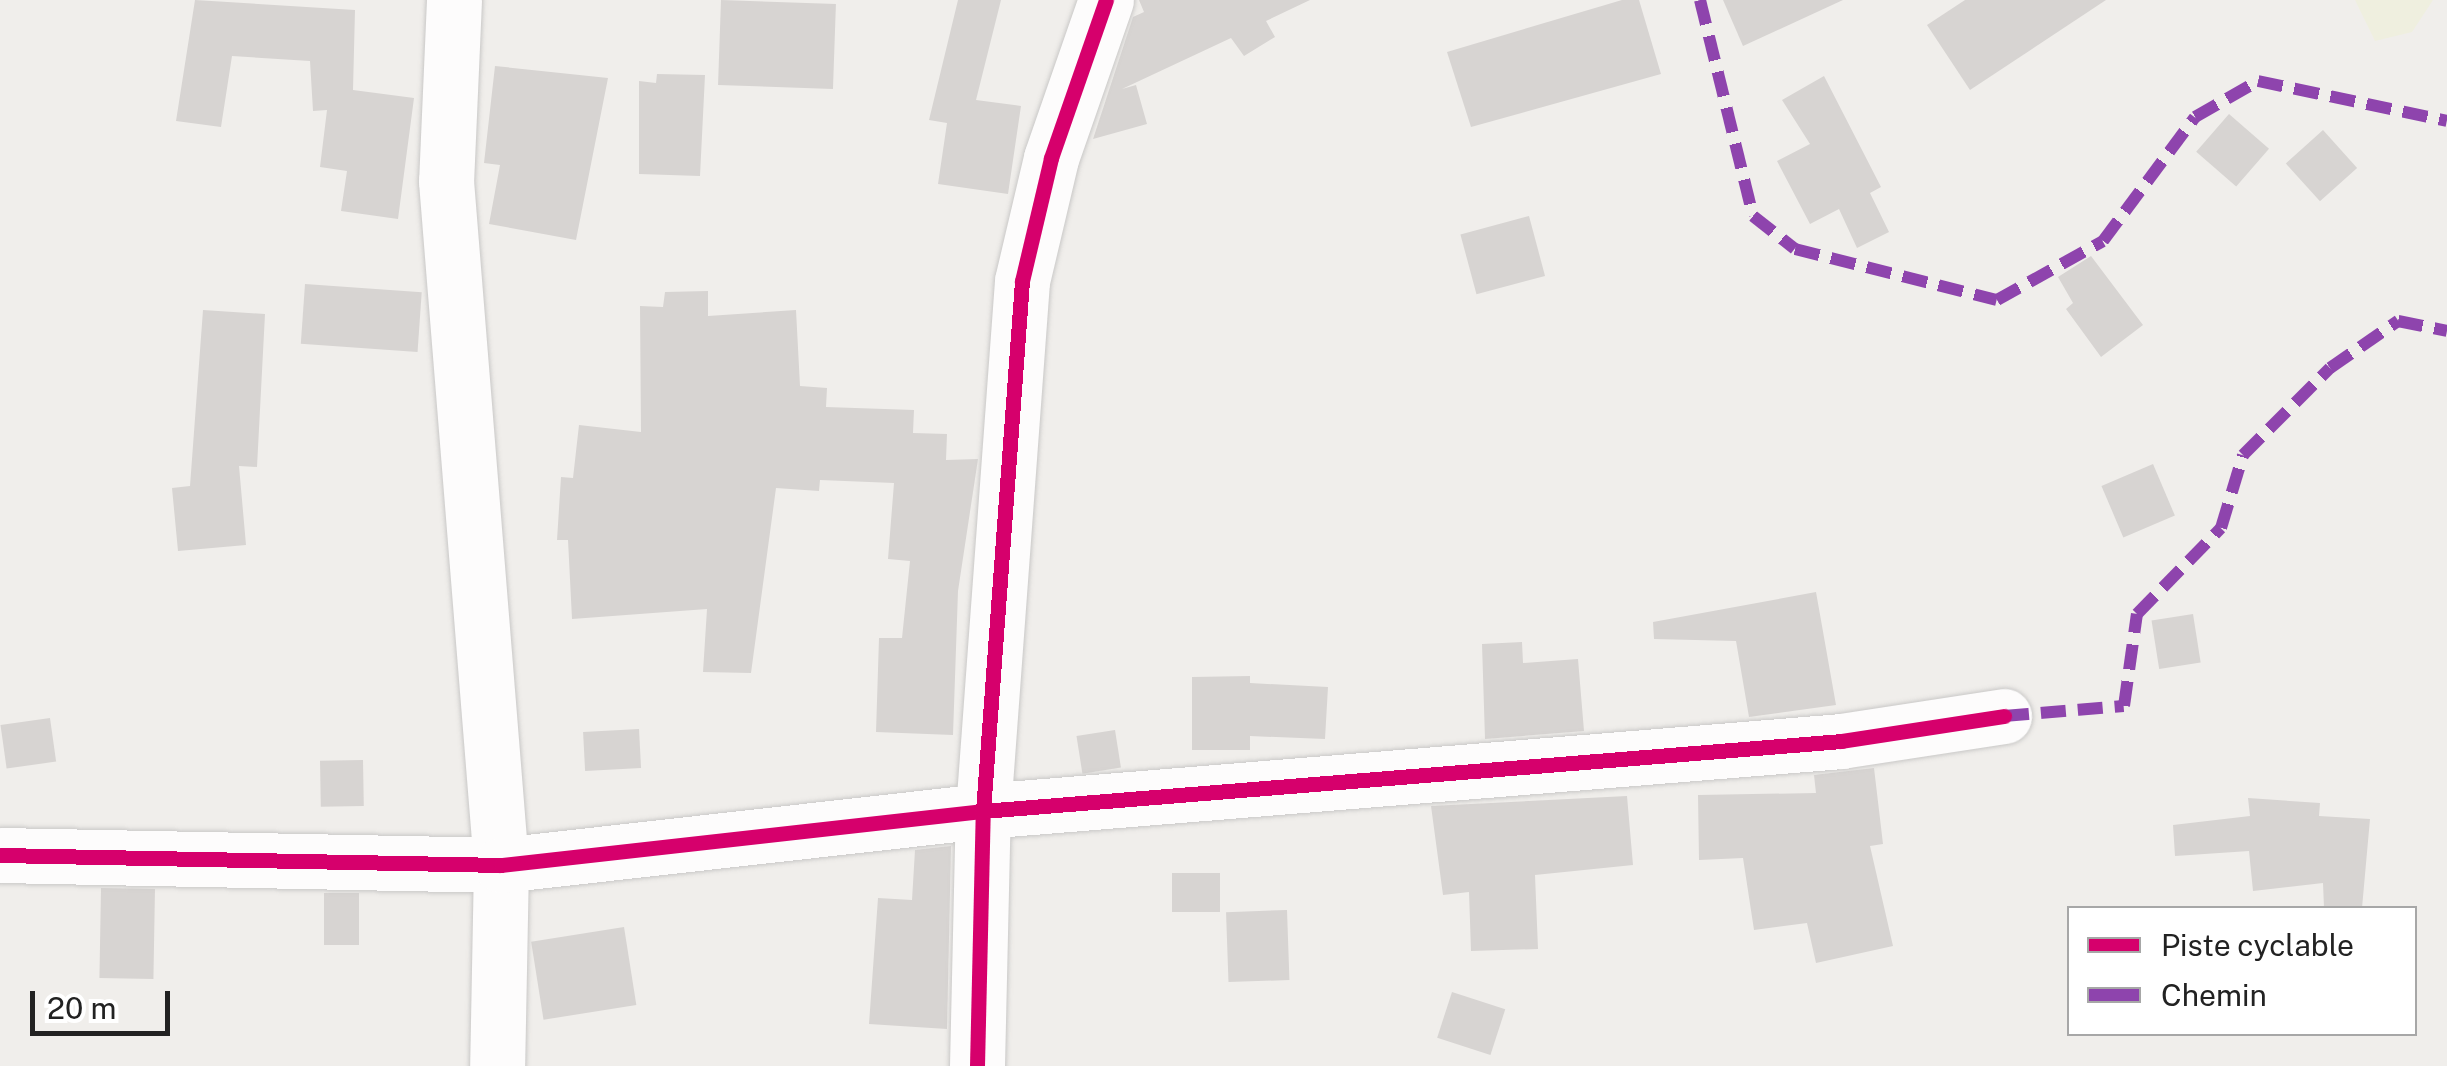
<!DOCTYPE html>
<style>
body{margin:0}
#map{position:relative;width:2447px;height:1066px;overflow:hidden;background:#f0eeeb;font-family:"Public Sans",sans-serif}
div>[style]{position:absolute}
.farmland>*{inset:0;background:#efefdf}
.building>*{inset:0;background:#d7d4d2;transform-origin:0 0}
.roads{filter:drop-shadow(0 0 2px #c9c8c7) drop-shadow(0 0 2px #c9c8c7)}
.minor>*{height:55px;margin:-27.5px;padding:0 27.5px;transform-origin:27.5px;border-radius:27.5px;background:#fdfcfc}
.quiet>*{height:12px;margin-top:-6px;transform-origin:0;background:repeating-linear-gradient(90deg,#8e44ad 0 25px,transparent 0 37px)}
.cycleway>*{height:15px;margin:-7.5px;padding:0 7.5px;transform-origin:7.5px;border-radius:7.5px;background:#d6006c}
span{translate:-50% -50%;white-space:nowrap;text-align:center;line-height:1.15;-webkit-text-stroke:10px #fff;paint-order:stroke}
.legend{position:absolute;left:2067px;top:906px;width:350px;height:130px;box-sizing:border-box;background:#fff;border:2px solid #a7a7a7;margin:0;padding:12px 18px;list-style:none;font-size:30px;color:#222}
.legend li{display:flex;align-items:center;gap:20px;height:50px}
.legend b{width:50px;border:2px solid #a7a7a7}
.scale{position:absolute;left:30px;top:991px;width:140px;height:45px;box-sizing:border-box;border:5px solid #222;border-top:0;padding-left:12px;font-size:30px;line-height:35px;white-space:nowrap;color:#222;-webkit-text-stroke:8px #fff;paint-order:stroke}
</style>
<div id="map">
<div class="farmland">
<i style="clip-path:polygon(2355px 0,2433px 0,2412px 32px,2375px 41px)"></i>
</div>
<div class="building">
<i style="clip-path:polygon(195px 0,355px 10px,353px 90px,414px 98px,398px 219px,341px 211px,347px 171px,320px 167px,327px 110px,313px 111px,310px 61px,232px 56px,221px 127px,176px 121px)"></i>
<i style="left:721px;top:0;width:115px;height:85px;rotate:2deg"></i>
<i style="clip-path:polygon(958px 0,1001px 0,976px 100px,1021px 106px,1008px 194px,938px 184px,947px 123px,929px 120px)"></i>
<i style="clip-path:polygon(1139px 0,1310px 0,1266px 21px,1275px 37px,1244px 56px,1231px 38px,1122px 89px,1136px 85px,1147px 124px,1093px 139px,1133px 17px,1144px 12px)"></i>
<i style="clip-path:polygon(1622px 0,1639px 0,1661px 74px,1471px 127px,1447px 52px)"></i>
<i style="clip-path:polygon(1723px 0,1843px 0,1743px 46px)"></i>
<i style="clip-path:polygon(1965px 0,2106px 0,1970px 90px,1927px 25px)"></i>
<i style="clip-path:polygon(495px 66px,608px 78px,576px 240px,489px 224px,500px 165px,484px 163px)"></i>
<i style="clip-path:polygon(657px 74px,705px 75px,700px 176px,639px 174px,639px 81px,656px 83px)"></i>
<i style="clip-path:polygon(1824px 76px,1881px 187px,1870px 193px,1889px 232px,1857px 248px,1839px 209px,1810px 224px,1777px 161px,1810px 144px,1782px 100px)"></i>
<i style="left:2229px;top:114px;width:53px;height:50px;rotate:41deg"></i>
<i style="left:2323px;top:130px;width:51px;height:50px;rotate:48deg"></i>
<i style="left:1529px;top:216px;width:62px;height:71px;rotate:75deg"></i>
<i style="clip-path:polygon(2091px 256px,2143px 325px,2101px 357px,2066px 309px,2073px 303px,2058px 277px)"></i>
<i style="left:305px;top:284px;width:117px;height:60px;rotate:4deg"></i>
<i style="clip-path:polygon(708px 291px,708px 316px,796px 310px,800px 386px,827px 388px,826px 407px,914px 410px,913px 433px,947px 434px,946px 460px,978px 459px,958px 591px,953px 735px,876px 732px,879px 638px,902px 638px,910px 561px,888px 559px,894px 483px,820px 480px,819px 491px,776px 488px,751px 673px,703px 672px,707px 609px,572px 619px,568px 540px,557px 540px,561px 477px,573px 478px,579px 425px,641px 432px,640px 306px,663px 307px,665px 292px)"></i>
<i style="clip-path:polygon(203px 310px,265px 314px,257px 467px,239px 466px,246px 545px,178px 551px,172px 488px,190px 486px)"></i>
<i style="left:2153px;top:464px;width:56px;height:56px;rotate:67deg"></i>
<i style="clip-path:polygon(1816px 592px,1836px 705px,1749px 717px,1736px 641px,1654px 639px,1653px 622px)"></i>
<i style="left:2193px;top:614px;width:49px;height:42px;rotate:81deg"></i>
<i style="clip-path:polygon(1522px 642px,1523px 663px,1578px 659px,1584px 731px,1485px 739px,1482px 644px)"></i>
<i style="clip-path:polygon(1250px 676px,1250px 683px,1328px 687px,1325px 739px,1250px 736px,1250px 750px,1192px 750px,1192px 677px)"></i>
<i style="left:50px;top:718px;width:44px;height:50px;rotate:82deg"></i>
<i style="left:639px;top:729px;width:39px;height:56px;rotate:87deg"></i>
<i style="left:1115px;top:730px;width:38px;height:39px;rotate:81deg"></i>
<i style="left:363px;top:760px;width:46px;height:43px;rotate:89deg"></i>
<i style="clip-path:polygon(1874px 768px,1883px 844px,1870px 846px,1893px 946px,1816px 963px,1807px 923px,1754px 930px,1743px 858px,1699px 860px,1698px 795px,1816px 793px,1814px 775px)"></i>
<i style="clip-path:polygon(1627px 796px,1633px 865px,1535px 875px,1538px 949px,1471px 951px,1469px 892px,1443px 895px,1431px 806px)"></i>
<i style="clip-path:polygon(2248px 798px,2320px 803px,2319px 816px,2370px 819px,2362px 908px,2324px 908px,2323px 883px,2253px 891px,2249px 851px,2175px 856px,2173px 825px,2250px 816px)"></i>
<i style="clip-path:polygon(951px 846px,947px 1029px,869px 1024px,878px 898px,912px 900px,915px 850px)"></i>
<i style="left:1172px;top:873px;width:48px;height:39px"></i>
<i style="left:101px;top:888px;width:54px;height:90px;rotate:1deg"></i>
<i style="left:324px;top:893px;width:35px;height:52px"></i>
<i style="left:1287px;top:910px;width:70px;height:61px;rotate:88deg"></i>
<i style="left:624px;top:927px;width:79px;height:94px;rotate:81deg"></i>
<i style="left:1452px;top:992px;width:56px;height:48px;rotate:18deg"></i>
</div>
<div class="roads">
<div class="minor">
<i style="left:454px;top:0;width:181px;rotate:92.5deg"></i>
<i style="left:446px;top:181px;width:686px;rotate:85.4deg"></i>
<i style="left:501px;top:865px;width:201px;rotate:91.1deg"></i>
<i style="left:0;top:855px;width:501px;rotate:1.14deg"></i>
<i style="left:501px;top:865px;width:485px;rotate:-6.4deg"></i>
<i style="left:983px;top:811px;width:861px;rotate:-4.66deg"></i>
<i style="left:1841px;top:741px;width:165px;rotate:-8.7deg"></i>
<i style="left:977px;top:1066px;width:255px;rotate:-88.7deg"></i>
<i style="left:983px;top:811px;width:531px;rotate:-85.79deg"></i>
<i style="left:1022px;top:281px;width:126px;rotate:-76.7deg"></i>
<i style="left:1051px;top:158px;width:167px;rotate:-70.8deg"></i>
</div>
</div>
<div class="quiet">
<i style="left:1700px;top:0;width:222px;rotate:76.2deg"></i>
<i style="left:1753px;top:216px;width:53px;rotate:38.2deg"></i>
<i style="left:1795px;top:249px;width:208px;rotate:14.2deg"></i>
<i style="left:1997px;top:300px;width:121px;rotate:-29.1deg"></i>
<i style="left:2103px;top:241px;width:154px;rotate:-53.4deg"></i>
<i style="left:2195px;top:117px;width:73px;rotate:-29.7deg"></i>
<i style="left:2258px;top:81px;width:193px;rotate:11.9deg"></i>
<i style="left:2004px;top:716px;width:120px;rotate:-4.8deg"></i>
<i style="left:2124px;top:706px;width:93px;rotate:-82deg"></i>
<i style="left:2137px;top:614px;width:120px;rotate:-45.7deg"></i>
<i style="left:2221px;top:528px;width:76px;rotate:-73.2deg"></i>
<i style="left:2243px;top:455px;width:123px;rotate:-45deg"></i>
<i style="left:2330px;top:368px;width:83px;rotate:-34.7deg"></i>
<i style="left:2398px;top:321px;width:50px;rotate:11.5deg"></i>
</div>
<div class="cycleway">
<i style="left:0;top:855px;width:501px;rotate:1.14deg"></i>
<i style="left:501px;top:865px;width:485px;rotate:-6.4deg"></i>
<i style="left:983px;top:811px;width:861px;rotate:-4.66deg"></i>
<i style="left:1841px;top:741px;width:165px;rotate:-8.7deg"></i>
<i style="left:977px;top:1066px;width:255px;rotate:-88.7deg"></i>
<i style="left:983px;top:811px;width:531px;rotate:-85.79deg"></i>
<i style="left:1022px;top:281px;width:126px;rotate:-76.7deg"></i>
<i style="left:1051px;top:158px;width:167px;rotate:-70.8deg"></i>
</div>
<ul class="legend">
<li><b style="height:12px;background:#d6006c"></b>Piste cyclable</li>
<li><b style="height:12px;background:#8e44ad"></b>Chemin</li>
</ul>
<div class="scale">20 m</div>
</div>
